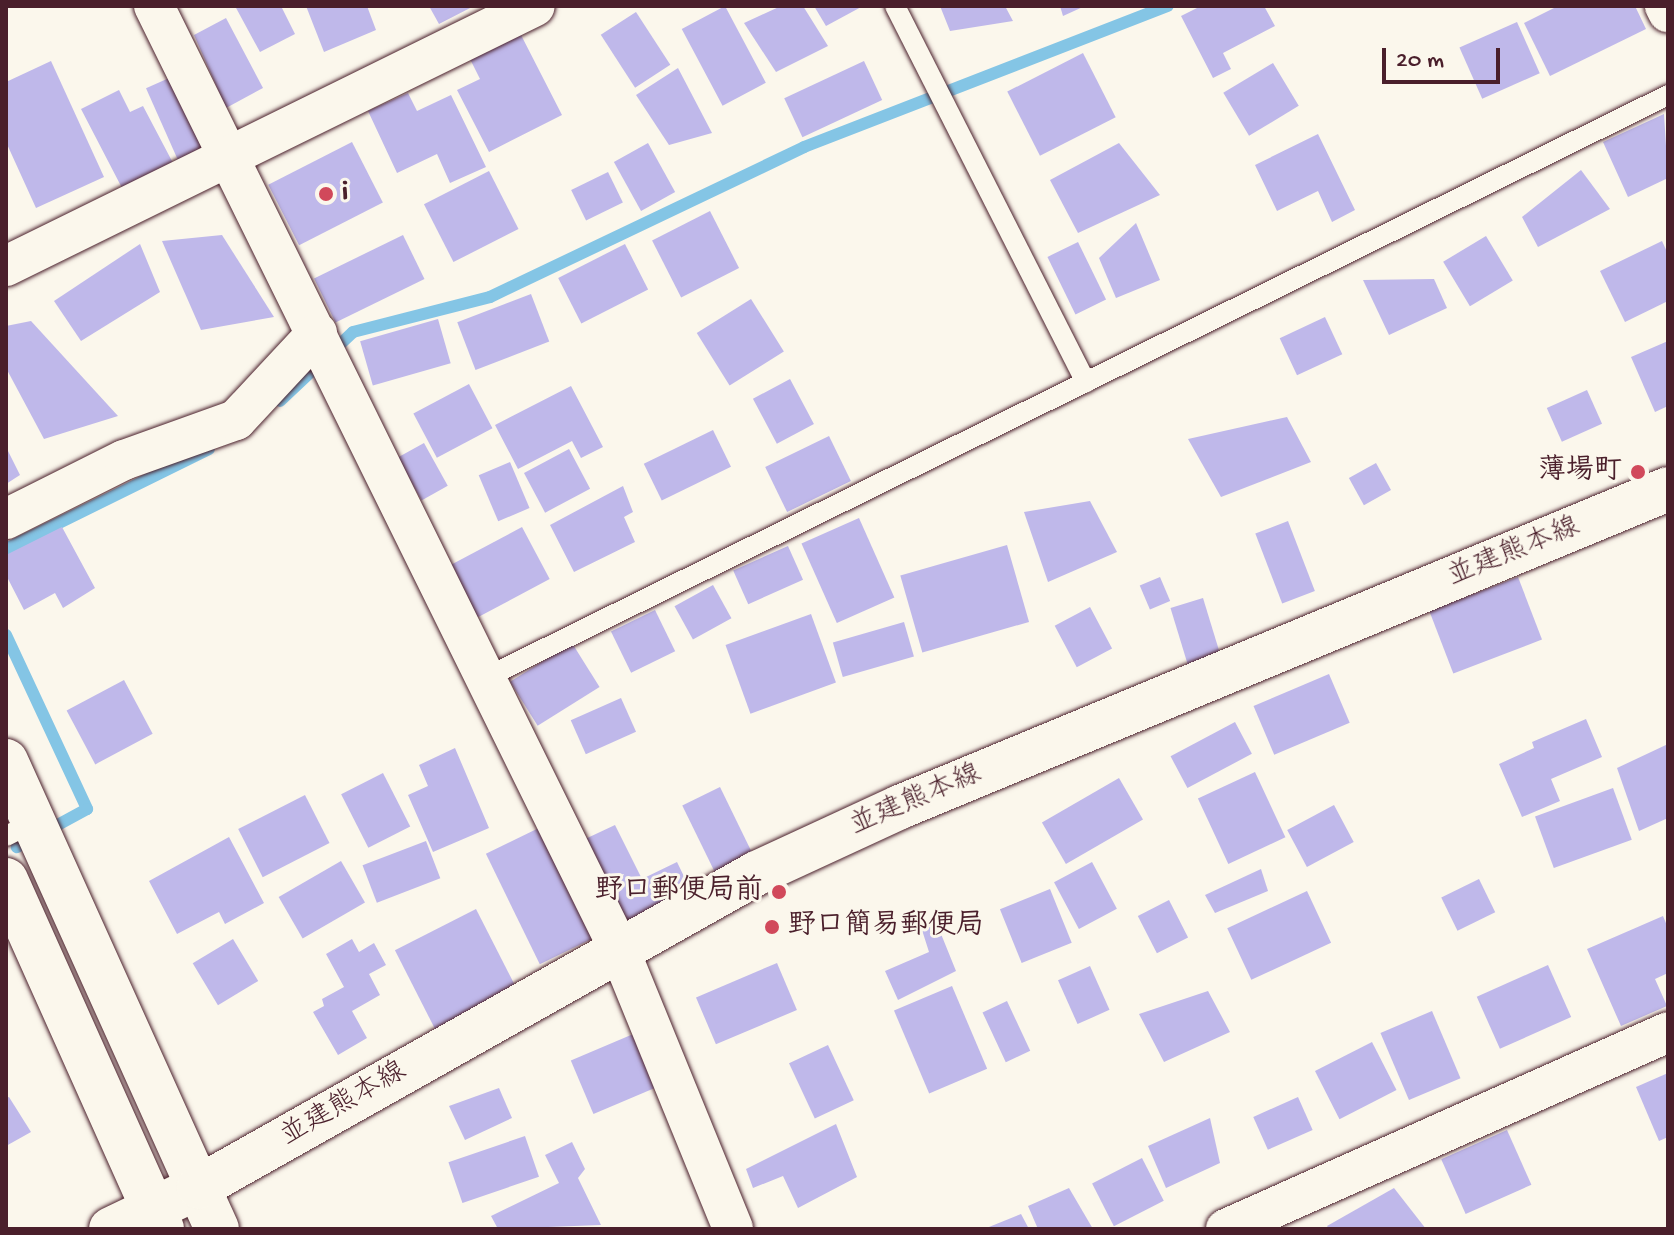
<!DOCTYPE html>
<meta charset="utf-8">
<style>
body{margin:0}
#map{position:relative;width:1674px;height:1235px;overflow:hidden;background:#fbf7ec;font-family:"Gochi Hand","Klee One",sans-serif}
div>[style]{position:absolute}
.stream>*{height:12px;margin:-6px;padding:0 6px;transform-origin:6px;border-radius:6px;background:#84c5e5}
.building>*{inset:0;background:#bfb8ea;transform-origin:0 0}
.roads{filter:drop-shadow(0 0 2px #4a1f2b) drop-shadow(0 0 2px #4a1f2b)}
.service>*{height:20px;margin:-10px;padding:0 10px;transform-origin:10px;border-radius:10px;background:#fbf7ec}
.minor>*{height:40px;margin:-20px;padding:0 20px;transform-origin:20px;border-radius:20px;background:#fbf7ec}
.secondary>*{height:44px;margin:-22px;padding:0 22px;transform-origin:22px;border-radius:22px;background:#fbf7ec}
.dots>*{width:22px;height:22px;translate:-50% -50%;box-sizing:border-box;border:4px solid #fbf7ec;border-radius:50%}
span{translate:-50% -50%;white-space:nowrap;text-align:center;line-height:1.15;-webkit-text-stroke:6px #fbf7ec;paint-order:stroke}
.poi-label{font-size:28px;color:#4a1f2b;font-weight:700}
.left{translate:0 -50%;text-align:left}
.right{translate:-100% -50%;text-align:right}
.street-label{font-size:28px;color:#4a1f2b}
.frame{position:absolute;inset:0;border:8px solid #4a1f2b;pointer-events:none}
.scale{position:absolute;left:1382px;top:48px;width:118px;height:36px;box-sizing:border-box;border:4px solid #4a1f2b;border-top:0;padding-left:10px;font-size:24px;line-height:28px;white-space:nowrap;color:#4a1f2b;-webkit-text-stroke:6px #fbf7ec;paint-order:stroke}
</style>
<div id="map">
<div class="stream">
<i style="left:280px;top:401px;width:100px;rotate:-43.4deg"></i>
<i style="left:353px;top:332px;width:141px;rotate:-14.3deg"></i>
<i style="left:490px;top:297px;width:348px;rotate:-25.5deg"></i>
<i style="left:804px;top:147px;width:390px;rotate:-21.2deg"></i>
<i style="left:6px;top:549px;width:226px;rotate:-26.2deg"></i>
<i style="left:6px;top:635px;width:192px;rotate:65deg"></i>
<i style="left:87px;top:809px;width:80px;rotate:151.5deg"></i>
</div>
<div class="building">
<i style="clip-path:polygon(235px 6px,281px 6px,295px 34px,260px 52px)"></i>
<i style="clip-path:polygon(306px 6px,367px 6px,376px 30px,324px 52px)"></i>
<i style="clip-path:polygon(429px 6px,474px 6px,439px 24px)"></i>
<i style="left:725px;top:6px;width:87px;height:49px;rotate:62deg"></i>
<i style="clip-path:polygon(781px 6px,803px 6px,828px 46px,776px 72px,744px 23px)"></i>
<i style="clip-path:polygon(814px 6px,863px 6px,826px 26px)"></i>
<i style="clip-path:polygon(940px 6px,1005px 6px,1013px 21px,950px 31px)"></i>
<i style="clip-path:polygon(1060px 6px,1085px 6px,1063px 16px)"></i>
<i style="clip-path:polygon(1201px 6px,1264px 6px,1275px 26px,1223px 53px,1231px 69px,1213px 78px,1181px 16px)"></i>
<i style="clip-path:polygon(1558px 6px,1635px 6px,1646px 29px,1550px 76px,1524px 23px)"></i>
<i style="left:636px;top:12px;width:63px;height:42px;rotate:57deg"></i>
<i style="clip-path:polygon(226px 18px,263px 88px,226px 108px,194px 35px)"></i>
<i style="left:1517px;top:22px;width:56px;height:63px;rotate:66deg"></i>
<i style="clip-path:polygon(520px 33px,562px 115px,489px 152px,457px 90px,480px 79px,470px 59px)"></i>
<i style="left:1083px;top:53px;width:72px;height:85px;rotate:63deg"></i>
<i style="clip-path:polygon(51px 61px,104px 177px,36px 208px,6px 142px,6px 82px)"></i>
<i style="left:864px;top:61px;width:43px;height:88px;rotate:65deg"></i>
<i style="left:1273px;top:63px;width:50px;height:58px;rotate:59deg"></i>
<i style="clip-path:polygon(678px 68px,712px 133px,669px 145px,636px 95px)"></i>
<i style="left:178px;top:74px;width:85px;height:35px;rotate:66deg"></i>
<i style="clip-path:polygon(119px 90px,130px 112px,143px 106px,173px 163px,122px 188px,81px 109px)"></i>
<i style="clip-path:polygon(408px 93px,417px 111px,451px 95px,486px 167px,450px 183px,437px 154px,397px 173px,368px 111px)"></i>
<i style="clip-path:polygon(1664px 114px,1668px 178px,1628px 197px,1603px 142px)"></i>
<i style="clip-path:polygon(1318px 134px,1355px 210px,1332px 222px,1318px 191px,1277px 211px,1255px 165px)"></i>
<i style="left:352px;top:142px;width:68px;height:94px;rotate:63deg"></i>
<i style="left:648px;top:143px;width:56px;height:39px;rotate:61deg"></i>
<i style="clip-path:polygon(1119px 143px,1160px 195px,1078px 233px,1050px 180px)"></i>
<i style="clip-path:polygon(1581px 170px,1610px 209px,1538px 247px,1522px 217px)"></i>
<i style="left:489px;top:171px;width:65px;height:73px;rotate:63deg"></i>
<i style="left:608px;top:172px;width:34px;height:41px;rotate:64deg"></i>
<i style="left:710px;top:211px;width:64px;height:65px;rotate:63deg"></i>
<i style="clip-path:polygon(1136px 223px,1160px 280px,1116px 298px,1099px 258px)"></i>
<i style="clip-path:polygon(222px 235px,274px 317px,201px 330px,162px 241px)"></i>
<i style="left:403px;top:235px;width:49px;height:99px;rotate:64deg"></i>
<i style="left:1486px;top:236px;width:52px;height:50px;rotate:59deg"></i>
<i style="clip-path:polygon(1662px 241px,1668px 254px,1668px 301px,1625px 322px,1600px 271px)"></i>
<i style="left:1078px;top:242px;width:64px;height:34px;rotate:64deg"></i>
<i style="clip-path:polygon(140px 244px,160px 292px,81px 341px,54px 301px)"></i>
<i style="left:625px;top:244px;width:51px;height:75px;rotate:63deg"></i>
<i style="clip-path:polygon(1434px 279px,1447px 308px,1389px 335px,1363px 280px)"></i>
<i style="left:531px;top:294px;width:51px;height:79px;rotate:69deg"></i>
<i style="left:751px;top:299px;width:62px;height:64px;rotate:58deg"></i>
<i style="left:1325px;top:317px;width:41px;height:50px;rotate:65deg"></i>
<i style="left:438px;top:319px;width:46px;height:81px;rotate:74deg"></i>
<i style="clip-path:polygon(31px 321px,118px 416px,44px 439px,6px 368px,6px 326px)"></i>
<i style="clip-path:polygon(1668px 341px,1668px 406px,1655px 412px,1631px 357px)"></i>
<i style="left:790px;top:379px;width:51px;height:42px;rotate:62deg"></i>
<i style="left:469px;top:384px;width:50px;height:63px;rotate:62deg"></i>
<i style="clip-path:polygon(571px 386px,603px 447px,581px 458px,572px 441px,518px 469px,495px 425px)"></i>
<i style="left:1587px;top:390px;width:37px;height:44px;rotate:66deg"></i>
<i style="clip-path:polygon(1287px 417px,1311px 462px,1221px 497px,1188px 439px)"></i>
<i style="left:713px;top:430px;width:41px;height:77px;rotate:64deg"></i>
<i style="left:829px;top:436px;width:50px;height:71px;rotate:64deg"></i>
<i style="left:424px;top:443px;width:49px;height:30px;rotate:61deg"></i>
<i style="clip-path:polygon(6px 447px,20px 475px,6px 484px)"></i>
<i style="left:569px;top:449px;width:45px;height:51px;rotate:62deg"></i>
<i style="left:510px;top:462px;width:50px;height:34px;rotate:67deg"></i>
<i style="left:1376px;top:463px;width:31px;height:31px;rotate:61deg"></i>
<i style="clip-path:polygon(623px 486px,633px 512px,624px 517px,635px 542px,574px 572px,550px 525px)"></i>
<i style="clip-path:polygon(1090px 501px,1117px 552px,1048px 582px,1024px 512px)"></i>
<i style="left:859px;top:518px;width:87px;height:63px;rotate:66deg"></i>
<i style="left:1288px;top:521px;width:75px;height:35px;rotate:69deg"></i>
<i style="clip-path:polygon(62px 527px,95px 588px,63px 608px,55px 593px,24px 610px,6px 575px,6px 555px)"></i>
<i style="left:522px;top:527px;width:59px;height:83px;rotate:62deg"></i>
<i style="left:1007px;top:545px;width:80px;height:111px;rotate:74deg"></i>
<i style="left:788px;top:546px;width:37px;height:60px;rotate:66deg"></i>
<i style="left:1160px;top:577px;width:26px;height:22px;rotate:67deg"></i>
<i style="left:1518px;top:577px;width:67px;height:95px;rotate:69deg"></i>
<i style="left:713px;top:585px;width:38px;height:44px;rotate:61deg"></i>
<i style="left:1203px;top:598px;width:64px;height:34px;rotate:73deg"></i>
<i style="left:1090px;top:607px;width:47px;height:40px;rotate:62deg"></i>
<i style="left:655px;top:610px;width:46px;height:49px;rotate:64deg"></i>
<i style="left:811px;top:614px;width:73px;height:91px;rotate:70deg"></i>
<i style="left:904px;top:622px;width:36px;height:74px;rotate:74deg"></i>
<i style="left:572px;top:643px;width:52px;height:73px;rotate:58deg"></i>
<i style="left:1329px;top:674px;width:53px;height:82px;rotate:67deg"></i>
<i style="left:124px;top:680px;width:61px;height:65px;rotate:62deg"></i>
<i style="left:621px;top:698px;width:37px;height:55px;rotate:66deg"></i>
<i style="clip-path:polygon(1586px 719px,1602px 757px,1551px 779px,1560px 801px,1522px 817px,1499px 764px,1534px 748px,1532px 742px)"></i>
<i style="left:1235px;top:722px;width:36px;height:73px;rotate:62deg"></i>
<i style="clip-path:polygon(1668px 744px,1668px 818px,1639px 831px,1617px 768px)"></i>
<i style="clip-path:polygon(455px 748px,489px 828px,433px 852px,408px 795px,428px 786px,419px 765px)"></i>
<i style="left:1255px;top:772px;width:72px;height:63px;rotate:65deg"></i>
<i style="left:383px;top:773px;width:60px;height:47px;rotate:63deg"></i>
<i style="left:1119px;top:778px;width:48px;height:89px;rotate:60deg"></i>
<i style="left:720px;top:787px;width:82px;height:42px;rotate:64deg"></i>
<i style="left:1613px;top:788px;width:55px;height:83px;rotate:70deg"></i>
<i style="left:305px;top:795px;width:54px;height:75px;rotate:63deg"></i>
<i style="left:1334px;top:805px;width:42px;height:53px;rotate:62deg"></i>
<i style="left:547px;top:824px;width:123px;height:68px;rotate:64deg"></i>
<i style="clip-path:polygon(615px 825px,642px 879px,677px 862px,694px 897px,628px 930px,583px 840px)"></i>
<i style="clip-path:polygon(229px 837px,264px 903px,225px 924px,219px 912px,177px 934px,149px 881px)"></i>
<i style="left:426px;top:841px;width:40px;height:68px;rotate:69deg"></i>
<i style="left:341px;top:861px;width:48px;height:72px;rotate:60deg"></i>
<i style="left:1092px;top:862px;width:53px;height:43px;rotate:62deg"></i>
<i style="clip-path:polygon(1261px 869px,1268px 891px,1215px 913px,1205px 895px)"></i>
<i style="left:1479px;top:879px;width:37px;height:42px;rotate:64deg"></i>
<i style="left:1050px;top:889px;width:58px;height:54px;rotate:68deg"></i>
<i style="left:1307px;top:891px;width:57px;height:88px;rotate:65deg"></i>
<i style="left:1169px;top:900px;width:42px;height:35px;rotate:63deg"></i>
<i style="left:476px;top:909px;width:96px;height:91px;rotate:63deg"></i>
<i style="clip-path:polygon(1663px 916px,1668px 928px,1668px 973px,1655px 979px,1667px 1006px,1621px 1026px,1587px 949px)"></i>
<i style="clip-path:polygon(937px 924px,956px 971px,898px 1000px,885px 971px,929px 952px,922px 930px)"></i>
<i style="left:233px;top:939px;width:49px;height:47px;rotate:59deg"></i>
<i style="clip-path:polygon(352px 939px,359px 952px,374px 943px,386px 965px,369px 974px,380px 995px,352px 1011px,367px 1038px,338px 1055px,313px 1012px,324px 1006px,322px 999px,344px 987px,326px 954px)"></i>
<i style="left:777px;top:963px;width:51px;height:88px;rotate:67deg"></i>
<i style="left:1548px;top:965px;width:57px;height:78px;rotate:66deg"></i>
<i style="left:1090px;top:966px;width:48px;height:35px;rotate:66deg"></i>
<i style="left:952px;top:986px;width:90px;height:63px;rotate:67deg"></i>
<i style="clip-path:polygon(1208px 991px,1230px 1032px,1164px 1062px,1139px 1014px)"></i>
<i style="left:1007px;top:1001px;width:55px;height:27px;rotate:65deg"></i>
<i style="left:1432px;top:1011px;width:73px;height:56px;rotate:67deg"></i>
<i style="left:638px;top:1032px;width:58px;height:73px;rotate:67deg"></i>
<i style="left:1372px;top:1042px;width:54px;height:64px;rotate:63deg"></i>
<i style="left:828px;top:1045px;width:61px;height:43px;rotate:65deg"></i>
<i style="clip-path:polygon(1668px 1073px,1668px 1137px,1659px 1141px,1636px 1087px)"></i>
<i style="clip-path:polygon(499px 1088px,512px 1118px,465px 1140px,449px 1106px)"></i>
<i style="clip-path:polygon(9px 1097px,31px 1132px,6px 1146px,6px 1098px)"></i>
<i style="left:1298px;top:1097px;width:36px;height:49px;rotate:66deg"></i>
<i style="clip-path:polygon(1210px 1118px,1220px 1163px,1166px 1188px,1148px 1146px)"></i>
<i style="clip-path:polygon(836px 1124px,857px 1177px,798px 1208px,783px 1176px,753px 1188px,746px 1169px)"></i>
<i style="left:1507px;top:1130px;width:60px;height:72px;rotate:66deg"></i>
<i style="left:525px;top:1136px;width:43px;height:81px;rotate:71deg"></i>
<i style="clip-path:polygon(572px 1142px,585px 1169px,578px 1178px,601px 1225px,498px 1229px,491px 1216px,559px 1183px,545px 1155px)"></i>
<i style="left:1142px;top:1158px;width:48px;height:56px;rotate:63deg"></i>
<i style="clip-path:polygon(1069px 1188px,1093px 1229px,1038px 1229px,1028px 1206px)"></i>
<i style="clip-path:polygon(1394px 1188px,1426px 1229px,1329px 1229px,1327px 1226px)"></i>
<i style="clip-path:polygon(1021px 1214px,1029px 1229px,984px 1229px)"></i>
</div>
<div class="roads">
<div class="service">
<i style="left:895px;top:6px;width:422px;rotate:63.1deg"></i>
<i style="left:487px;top:677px;width:1317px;rotate:-26.23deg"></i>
<i style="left:6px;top:836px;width:29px;rotate:-27deg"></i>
</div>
<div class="minor">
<i style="left:154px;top:6px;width:1051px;rotate:63.75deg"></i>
<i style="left:619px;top:949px;width:302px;rotate:67.8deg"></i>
<i style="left:1665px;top:6px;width:7px;rotate:63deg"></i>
<i style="left:6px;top:266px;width:589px;rotate:-26.17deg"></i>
<i style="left:6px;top:519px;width:132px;rotate:-26.6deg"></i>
<i style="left:124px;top:460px;width:119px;rotate:-19.7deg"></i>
<i style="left:236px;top:420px;width:119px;rotate:-47deg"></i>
<i style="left:1226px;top:1229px;width:484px;rotate:-24deg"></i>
</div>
<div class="secondary">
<i style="left:6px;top:761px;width:513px;rotate:65.73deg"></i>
<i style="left:6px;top:880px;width:382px;rotate:65.9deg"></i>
<i style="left:111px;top:1229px;width:98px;rotate:-25.5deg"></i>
<i style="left:199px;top:1187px;width:640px;rotate:-29.37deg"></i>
<i style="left:757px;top:873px;width:157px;rotate:-24.8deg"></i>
<i style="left:900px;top:807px;width:831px;rotate:-22.49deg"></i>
</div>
</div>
<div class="dots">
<i style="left:326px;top:194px;background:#d1495b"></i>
<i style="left:1638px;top:472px;background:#d1495b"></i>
<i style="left:779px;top:892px;background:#d1495b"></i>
<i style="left:772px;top:927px;background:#d1495b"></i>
</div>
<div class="poi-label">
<span class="left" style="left:342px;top:194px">i</span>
<span class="right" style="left:1622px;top:472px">薄場町</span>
<span class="right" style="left:763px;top:892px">野口郵便局前</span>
<span class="left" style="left:788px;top:927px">野口簡易郵便局</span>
</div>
<div class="street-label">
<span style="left:1514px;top:553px;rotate:-22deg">並建熊本線</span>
<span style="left:916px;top:801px;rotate:-23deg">並建熊本線</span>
<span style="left:344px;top:1105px;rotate:-30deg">並建熊本線</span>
</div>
<div class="frame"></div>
<div class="scale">20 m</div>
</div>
